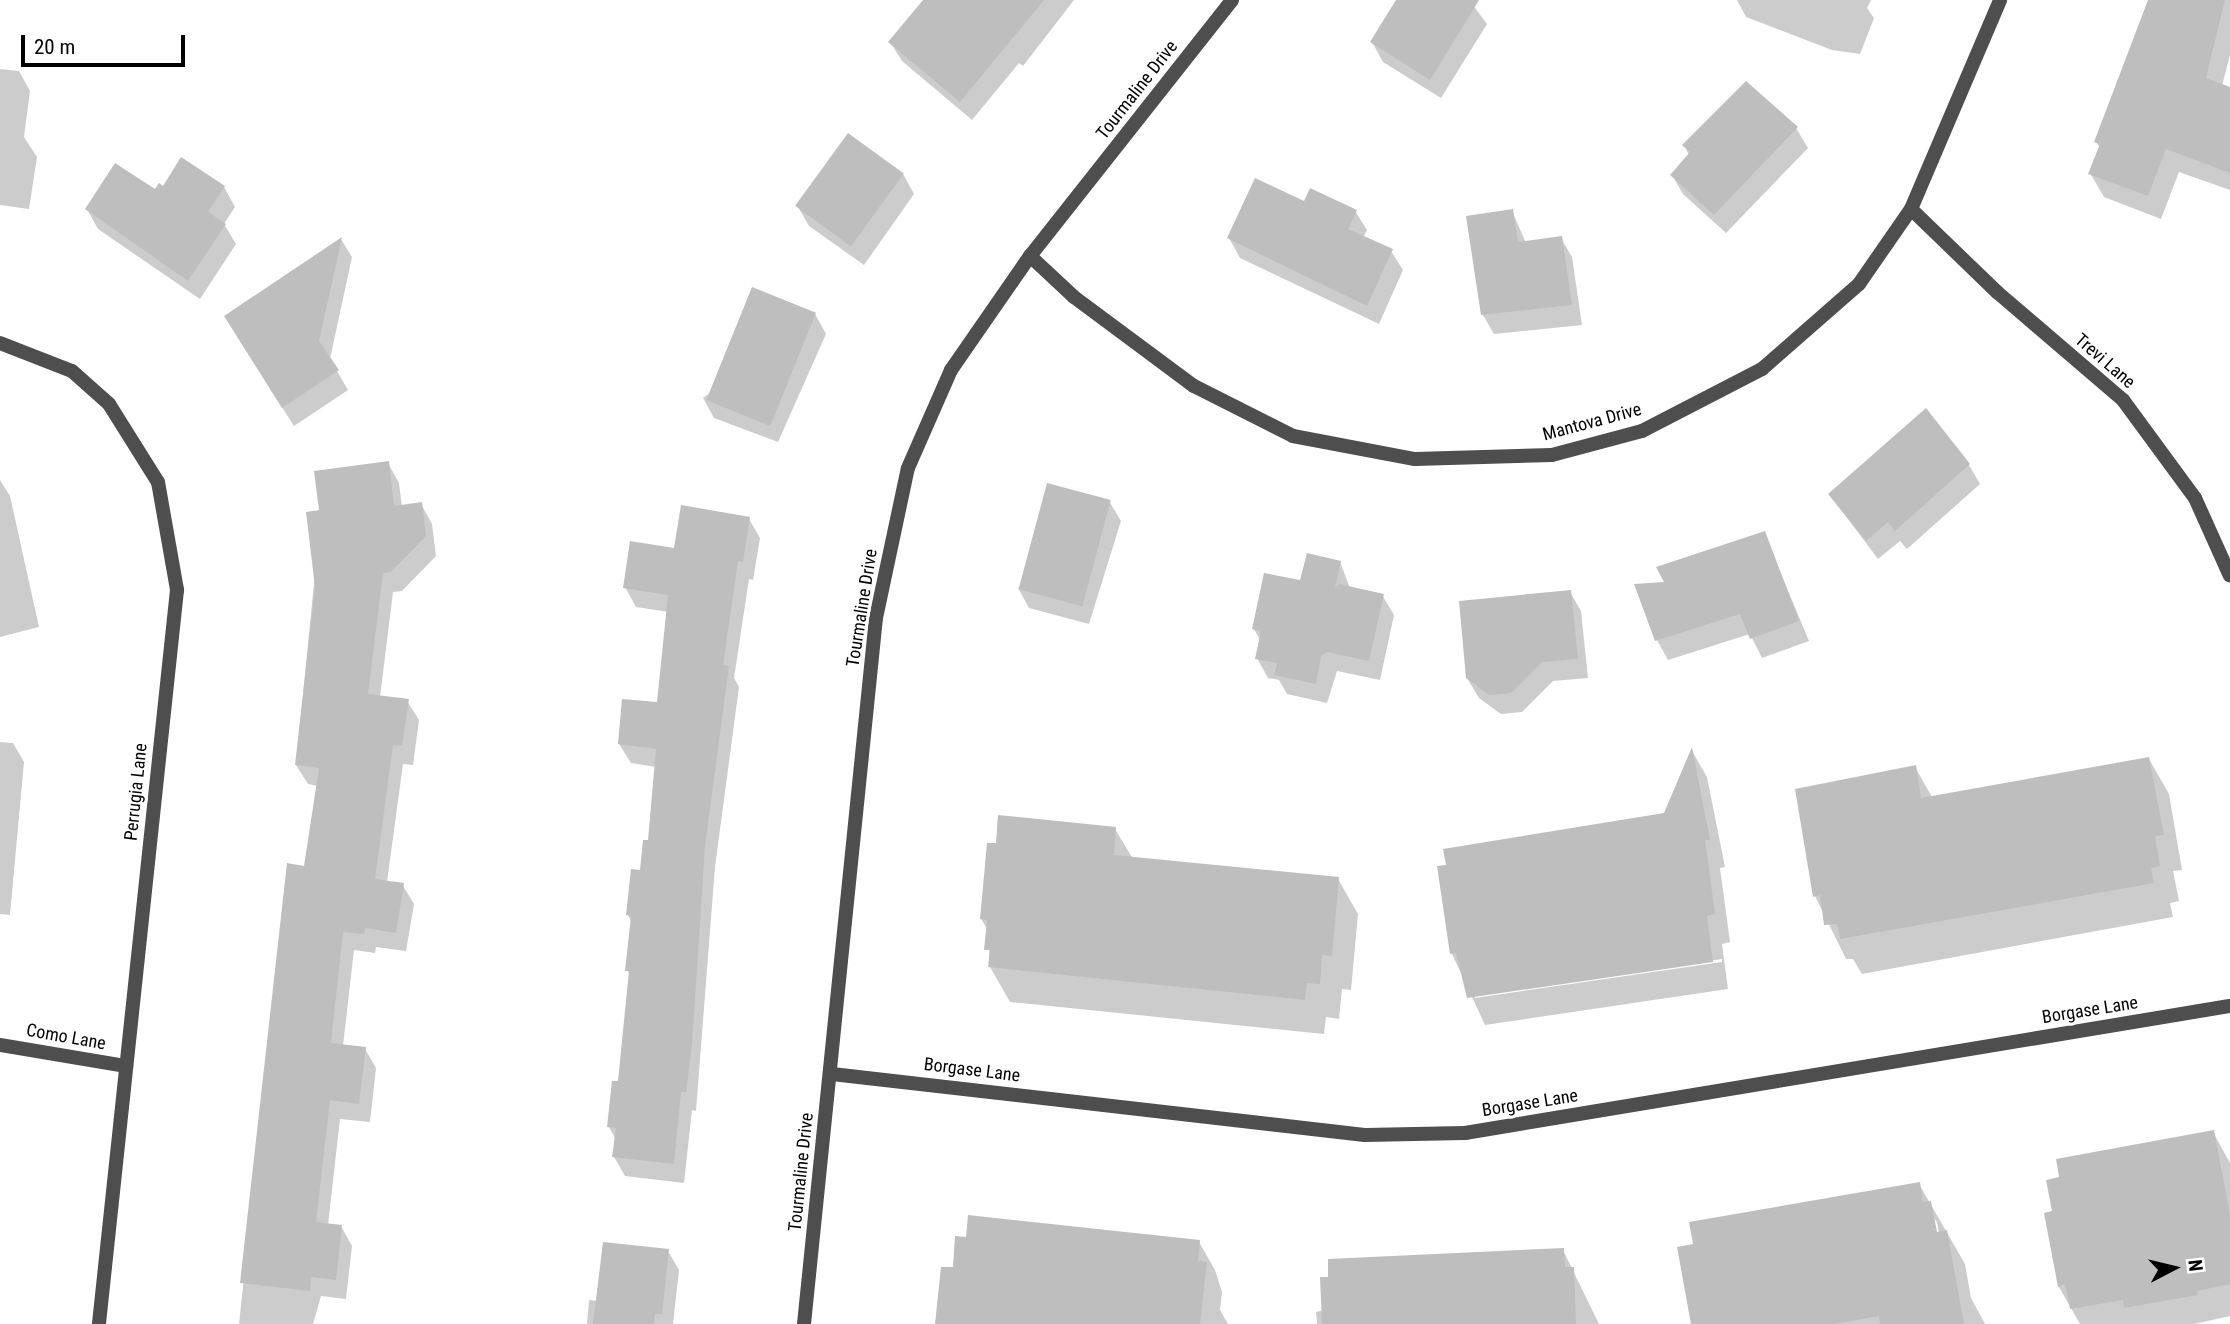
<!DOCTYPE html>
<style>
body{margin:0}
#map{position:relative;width:2230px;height:1324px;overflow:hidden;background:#fff;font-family:"Roboto Condensed",sans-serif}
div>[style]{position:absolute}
.shadow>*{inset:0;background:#0003}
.building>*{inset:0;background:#bebebe;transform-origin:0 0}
.minor>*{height:14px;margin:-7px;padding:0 7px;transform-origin:7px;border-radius:7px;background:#4e4e4e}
span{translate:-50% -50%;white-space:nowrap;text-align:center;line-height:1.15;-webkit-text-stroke:6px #fff;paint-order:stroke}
.street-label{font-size:18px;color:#000}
.north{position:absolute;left:2139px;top:1233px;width:70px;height:70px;-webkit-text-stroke:5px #fff;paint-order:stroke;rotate:83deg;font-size:19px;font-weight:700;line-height:28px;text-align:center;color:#000}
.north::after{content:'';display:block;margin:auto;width:24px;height:32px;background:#000;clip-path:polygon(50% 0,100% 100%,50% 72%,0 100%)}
.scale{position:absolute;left:21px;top:35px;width:164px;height:32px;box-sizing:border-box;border:4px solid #000;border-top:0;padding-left:9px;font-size:21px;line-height:24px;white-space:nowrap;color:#000;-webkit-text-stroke:5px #fff;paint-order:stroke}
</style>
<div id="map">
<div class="shadow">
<i style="clip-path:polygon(925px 0,1074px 0,1023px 66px,1019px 63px,972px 120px,902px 61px,890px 42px)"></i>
<i style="clip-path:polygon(1398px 0,1469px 0,1487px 24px,1441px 98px,1383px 62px,1372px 42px)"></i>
<i style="clip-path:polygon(1737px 0,1871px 0,1867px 8px,1874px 18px,1860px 54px,1832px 50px,1746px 17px)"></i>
<i style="clip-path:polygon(2153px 0,2230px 0,2230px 55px,2222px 86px,2230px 89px,2230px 190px,2179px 172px,2161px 219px,2104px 197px,2090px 173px,2100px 148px,2096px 142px)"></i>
<i style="clip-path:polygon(0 69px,19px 71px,30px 91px,24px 137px,37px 157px,29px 209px,0 205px)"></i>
<i style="clip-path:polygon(1796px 128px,1808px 148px,1726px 233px,1683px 194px,1672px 175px,1689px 155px,1684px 145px)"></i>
<i style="clip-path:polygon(849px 135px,903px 174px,914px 194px,864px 265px,809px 226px,798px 207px)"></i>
<i style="clip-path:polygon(224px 187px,235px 207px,224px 224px,236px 244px,200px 299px,98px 229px,87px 209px,156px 192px)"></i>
<i style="clip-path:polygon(1305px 203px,1355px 211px,1367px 230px,1363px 238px,1391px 251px,1403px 270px,1379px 324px,1240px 258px,1229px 238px)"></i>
<i style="clip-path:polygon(1512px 211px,1526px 243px,1561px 238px,1572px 257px,1582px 325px,1494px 334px,1483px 315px)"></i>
<i style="clip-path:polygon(341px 239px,352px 257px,330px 359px,348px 390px,294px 426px,237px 336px)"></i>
<i style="clip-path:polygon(815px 314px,826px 334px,778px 442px,714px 418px,703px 398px)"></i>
<i style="clip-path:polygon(388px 463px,399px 483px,402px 507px,421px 504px,432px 524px,436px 556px,402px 591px,393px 592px,380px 697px,407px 701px,419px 720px,413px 765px,403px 764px,387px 882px,402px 884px,414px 904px,406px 951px,376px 947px,375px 953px,354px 950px,343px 1046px,365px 1049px,376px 1068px,370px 1122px,340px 1119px,328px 1225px,341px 1226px,352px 1246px,346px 1299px,321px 1296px,313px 1324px,239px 1324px,288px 865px,306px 868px,318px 786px,308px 784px,296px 765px,321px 512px)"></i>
<i style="clip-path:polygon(1969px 465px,1980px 484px,1907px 549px,1900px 541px,1878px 559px,1830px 495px)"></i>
<i style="clip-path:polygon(0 480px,10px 496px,39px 627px,0 637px)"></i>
<i style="clip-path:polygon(1109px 501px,1121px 521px,1089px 624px,1029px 608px,1018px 588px)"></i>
<i style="clip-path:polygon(749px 519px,760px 538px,753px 580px,749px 579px,734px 678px,739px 687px,715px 867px,696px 1111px,692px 1110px,684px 1183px,625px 1176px,614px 1157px,616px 1140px,609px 1127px,619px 1083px,631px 976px,627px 970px,632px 923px,628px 915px,650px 842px,656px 767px,631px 763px,619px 744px,658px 704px,668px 612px,636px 607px,625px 587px,676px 550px)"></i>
<i style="clip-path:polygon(1764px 533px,1809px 641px,1762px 658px,1750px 634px,1668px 660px,1657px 640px)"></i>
<i style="clip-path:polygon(1340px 562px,1350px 588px,1382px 595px,1394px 615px,1380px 680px,1337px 671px,1327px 703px,1287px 694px,1279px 680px,1268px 678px,1257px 658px,1260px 640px,1254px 629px,1301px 582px)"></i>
<i style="clip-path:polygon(1570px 592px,1581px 611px,1588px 678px,1553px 681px,1522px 712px,1501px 714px,1479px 698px,1467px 678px)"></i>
<i style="clip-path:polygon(0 742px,13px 743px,24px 762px,10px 915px,0 914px)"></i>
<i style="clip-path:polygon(evenodd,1692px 751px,1707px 777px,1725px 867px,1720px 868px,1730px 942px,1722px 944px,1728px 989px,1485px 1025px,1452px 954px,1448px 867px,1666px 815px,1692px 751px,1722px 959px,1722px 962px,1475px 998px,1475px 995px,1722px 959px)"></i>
<i style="clip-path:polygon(2149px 759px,2169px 794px,2182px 870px,2173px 871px,2179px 901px,2170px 903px,2173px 917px,1862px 974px,1853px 959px,1846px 959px,1815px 896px,1915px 767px,1932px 797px)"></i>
<i style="clip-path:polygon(1115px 829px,1133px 859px,1338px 879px,1358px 914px,1351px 990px,1342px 989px,1339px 1019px,1326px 1017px,1324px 1034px,1010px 1002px,990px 967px,988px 930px,981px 919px)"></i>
<i style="clip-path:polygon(2213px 1132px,2230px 1163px,2230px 1316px,2194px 1324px,2080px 1324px,2059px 1287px,2046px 1214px)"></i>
<i style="clip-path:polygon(evenodd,1919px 1184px,1965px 1264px,1971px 1298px,1985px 1324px,1693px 1324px,1919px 1184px,1933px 1217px,1937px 1222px,1940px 1240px,1937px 1241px,1933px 1217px)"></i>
<i style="clip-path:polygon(1199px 1242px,1215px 1270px,1222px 1292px,1220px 1310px,1228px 1324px,937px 1324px)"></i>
<i style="clip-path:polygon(1563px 1250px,1599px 1324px,1317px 1324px,1316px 1312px)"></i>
<i style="clip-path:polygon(668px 1251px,679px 1270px,673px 1324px,587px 1324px,589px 1300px,598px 1301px)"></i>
</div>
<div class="building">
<i style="clip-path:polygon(923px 0,1044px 0,960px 102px,888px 42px)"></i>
<i style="clip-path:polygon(1396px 0,1479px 0,1430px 80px,1370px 42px)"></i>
<i style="clip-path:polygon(2148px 0,2225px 0,2206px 78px,2230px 87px,2230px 173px,2166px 149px,2148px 196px,2088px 174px,2100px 144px,2094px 142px)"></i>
<i style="clip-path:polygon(1746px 81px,1798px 127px,1714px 215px,1670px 175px,1690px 152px,1682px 145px)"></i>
<i style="left:848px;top:133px;width:69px;height:90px;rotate:36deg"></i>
<i style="clip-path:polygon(181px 157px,225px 186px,208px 212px,226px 224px,188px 281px,85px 209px,115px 163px,155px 189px,159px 183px,163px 186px)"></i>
<i style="clip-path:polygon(1255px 178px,1304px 201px,1310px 188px,1357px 210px,1348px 229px,1393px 249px,1367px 306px,1227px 238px)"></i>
<i style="clip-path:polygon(1513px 209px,1518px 242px,1562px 236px,1572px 305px,1481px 315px,1466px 216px)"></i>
<i style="clip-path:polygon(342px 237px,319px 341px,339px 370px,282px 408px,224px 316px)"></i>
<i style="left:752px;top:287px;width:69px;height:122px;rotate:22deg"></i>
<i style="clip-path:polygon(1926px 408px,1970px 464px,1895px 531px,1888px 522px,1866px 541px,1828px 494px)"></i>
<i style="clip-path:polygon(389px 461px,394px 506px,422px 502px,426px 536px,391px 572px,383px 573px,368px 694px,409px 699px,402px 746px,393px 745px,375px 879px,404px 883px,396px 933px,365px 928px,364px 934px,343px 932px,331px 1043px,366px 1047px,359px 1104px,330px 1100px,316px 1222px,342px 1225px,336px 1280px,311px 1277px,310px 1291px,240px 1283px,287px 863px,304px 866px,319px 768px,295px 765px,315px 587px,306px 512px,319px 510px,314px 471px)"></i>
<i style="left:1047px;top:483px;width:66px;height:110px;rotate:15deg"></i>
<i style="clip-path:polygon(681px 505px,750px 517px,743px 562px,738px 561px,723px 665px,729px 666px,705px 846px,692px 1045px,686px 1092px,681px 1092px,674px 1164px,612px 1157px,616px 1128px,607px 1127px,612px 1081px,618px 1081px,629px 971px,625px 971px,631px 916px,626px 915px,631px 869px,640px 870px,643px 840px,648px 840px,656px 749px,618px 744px,622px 699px,657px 702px,668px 595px,623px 588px,630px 541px,674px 548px)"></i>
<i style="clip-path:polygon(1765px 531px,1799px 621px,1750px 639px,1740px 614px,1655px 641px,1634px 584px,1664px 582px,1656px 567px)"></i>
<i style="clip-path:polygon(1307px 553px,1341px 561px,1335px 588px,1339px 584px,1384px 594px,1369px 661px,1327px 652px,1321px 656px,1316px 684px,1274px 675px,1277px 663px,1255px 659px,1261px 631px,1252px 629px,1264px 573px,1300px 580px)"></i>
<i style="clip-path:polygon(1571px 590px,1578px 659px,1542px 662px,1511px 693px,1489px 695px,1466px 678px,1459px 601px)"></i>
<i style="clip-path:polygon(1692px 747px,1710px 840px,1705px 840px,1715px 914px,1707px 916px,1713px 962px,1467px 998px,1456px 953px,1450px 954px,1437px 866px,1446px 865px,1443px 849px,1664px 813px)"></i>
<i style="clip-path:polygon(2149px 757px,2164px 835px,2155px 836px,2160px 866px,2151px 868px,2154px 883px,1840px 939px,1837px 924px,1824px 925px,1820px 895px,1813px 897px,1795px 789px,1916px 765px,1921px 798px)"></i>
<i style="clip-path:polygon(998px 815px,1116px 827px,1114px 855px,1339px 877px,1332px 956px,1322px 955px,1320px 984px,1307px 983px,1305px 1000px,988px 967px,990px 950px,984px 950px,987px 920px,980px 919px,987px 843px,996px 843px)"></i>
<i style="clip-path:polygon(2214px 1130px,2230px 1215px,2230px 1284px,2197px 1291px,2198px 1295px,2124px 1308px,2123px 1300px,2070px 1309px,2065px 1284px,2058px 1287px,2044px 1213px,2052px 1211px,2046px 1180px,2059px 1177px,2056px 1159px)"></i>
<i style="clip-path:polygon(1920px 1182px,1923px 1202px,1931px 1201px,1937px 1232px,1947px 1230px,1964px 1324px,1880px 1324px,1879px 1316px,1833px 1324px,1691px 1324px,1677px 1247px,1693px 1244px,1689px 1222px)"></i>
<i style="clip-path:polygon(968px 1215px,1200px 1240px,1198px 1261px,1207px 1262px,1200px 1324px,935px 1324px,941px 1267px,953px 1267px,955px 1236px,966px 1237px)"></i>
<i style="clip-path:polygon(603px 1242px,669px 1249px,662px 1314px,655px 1314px,654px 1324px,593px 1324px)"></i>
<i style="clip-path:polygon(1564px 1248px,1565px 1267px,1574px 1267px,1576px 1324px,1322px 1324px,1320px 1277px,1328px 1277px,1328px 1259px)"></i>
</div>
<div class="minor">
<i style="left:1911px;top:209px;width:120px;rotate:44deg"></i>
<i style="left:1997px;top:292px;width:166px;rotate:40.6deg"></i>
<i style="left:2123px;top:400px;width:122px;rotate:53.7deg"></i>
<i style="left:2195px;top:498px;width:85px;rotate:65.8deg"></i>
<i style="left:1030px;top:256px;width:60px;rotate:43deg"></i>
<i style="left:1074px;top:297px;width:149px;rotate:36.6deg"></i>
<i style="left:1194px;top:386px;width:111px;rotate:26.8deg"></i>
<i style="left:1293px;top:436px;width:124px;rotate:10.7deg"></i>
<i style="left:1415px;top:459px;width:137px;rotate:-1.7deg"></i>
<i style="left:1552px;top:455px;width:93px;rotate:-14.9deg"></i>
<i style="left:1642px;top:431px;width:135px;rotate:-27.3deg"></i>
<i style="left:1762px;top:369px;width:129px;rotate:-41.2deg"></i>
<i style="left:1859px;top:284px;width:91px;rotate:-55.3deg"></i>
<i style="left:1911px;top:209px;width:227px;rotate:-66.9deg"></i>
<i style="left:0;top:343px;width:77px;rotate:21.3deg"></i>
<i style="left:72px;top:371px;width:50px;rotate:41.7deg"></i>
<i style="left:109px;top:404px;width:92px;rotate:57.9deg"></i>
<i style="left:158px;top:482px;width:110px;rotate:80deg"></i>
<i style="left:177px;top:590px;width:738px;rotate:96.07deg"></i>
<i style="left:0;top:1045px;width:128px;rotate:9.5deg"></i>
<i style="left:832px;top:1074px;width:536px;rotate:6.53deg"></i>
<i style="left:1365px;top:1135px;width:100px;rotate:-1.1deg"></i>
<i style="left:1465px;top:1133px;width:775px;rotate:-9.43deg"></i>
<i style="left:804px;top:1324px;width:710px;rotate:-84.18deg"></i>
<i style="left:876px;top:618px;width:153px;rotate:-78deg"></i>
<i style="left:908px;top:468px;width:107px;rotate:-66.3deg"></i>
<i style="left:951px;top:370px;width:139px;rotate:-55.3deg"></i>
<i style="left:1030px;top:256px;width:326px;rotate:-51.7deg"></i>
</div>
<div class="street-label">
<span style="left:1137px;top:90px;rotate:-52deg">Tourmaline Drive</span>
<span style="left:2105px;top:361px;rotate:41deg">Trevi Lane</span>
<span style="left:1592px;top:422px;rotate:-15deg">Mantova Drive</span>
<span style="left:862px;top:608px;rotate:-81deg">Tourmaline Drive</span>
<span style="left:136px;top:792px;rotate:-84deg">Perrugia Lane</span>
<span style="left:2090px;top:1010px;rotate:-9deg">Borgase Lane</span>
<span style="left:66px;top:1037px;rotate:10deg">Como Lane</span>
<span style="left:972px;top:1070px;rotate:7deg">Borgase Lane</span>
<span style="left:1530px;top:1103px;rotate:-9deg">Borgase Lane</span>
<span style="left:801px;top:1172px;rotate:-84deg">Tourmaline Drive</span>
</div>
<div class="north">N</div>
<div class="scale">20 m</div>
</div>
